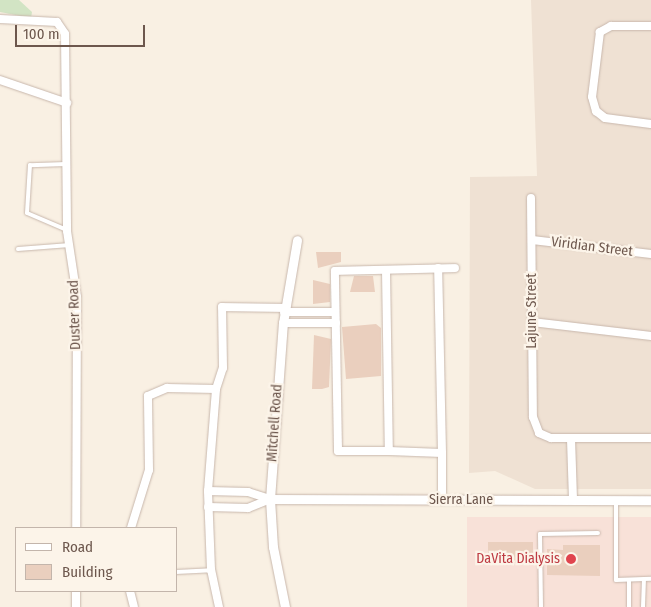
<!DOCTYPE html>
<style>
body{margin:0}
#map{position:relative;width:651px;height:607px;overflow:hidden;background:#f9f0e3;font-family:"Fira Sans Condensed",sans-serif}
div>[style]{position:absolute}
.residential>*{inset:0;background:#efe1d3}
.commercial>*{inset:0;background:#f8e1d8;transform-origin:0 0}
.green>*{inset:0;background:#d2e4c4}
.building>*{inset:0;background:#eacfbe;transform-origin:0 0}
.roads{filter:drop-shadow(0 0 1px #c8b7ac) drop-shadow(0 0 1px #c8b7ac)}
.service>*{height:4px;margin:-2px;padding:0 2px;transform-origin:2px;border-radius:2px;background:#fff}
.minor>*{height:8px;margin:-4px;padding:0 4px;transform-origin:4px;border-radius:4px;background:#fff}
.tertiary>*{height:9px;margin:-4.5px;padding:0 4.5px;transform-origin:4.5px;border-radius:4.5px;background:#fff}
.dots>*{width:14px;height:14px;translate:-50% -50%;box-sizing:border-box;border:2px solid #fcf4e9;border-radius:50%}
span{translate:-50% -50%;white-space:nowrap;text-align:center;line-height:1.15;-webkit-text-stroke:4.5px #fcf4e9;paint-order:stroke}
.street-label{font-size:14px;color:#6d574d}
.health-label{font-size:14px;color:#be3a42}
.right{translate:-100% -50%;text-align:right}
.legend{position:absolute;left:15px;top:527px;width:162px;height:65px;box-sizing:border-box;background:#fcf4e9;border:1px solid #c3b5ab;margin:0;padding:6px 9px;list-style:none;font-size:15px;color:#6d574d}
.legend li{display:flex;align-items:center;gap:10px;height:25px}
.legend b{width:25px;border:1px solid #c3b5ab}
.scale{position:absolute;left:15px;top:25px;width:130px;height:22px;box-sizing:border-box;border:2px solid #6d574d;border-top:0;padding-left:6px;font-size:15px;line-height:18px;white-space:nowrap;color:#6d574d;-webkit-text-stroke:4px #fcf4e9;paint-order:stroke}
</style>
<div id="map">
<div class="residential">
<i style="clip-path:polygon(531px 0,651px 0,651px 489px,535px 489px,495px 471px,469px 473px,470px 177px,537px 176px)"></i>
</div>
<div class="commercial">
<i style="left:467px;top:517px;width:184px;height:90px"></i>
</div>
<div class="green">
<i style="clip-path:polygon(0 0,19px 0,32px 12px,31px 18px,0 12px)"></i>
</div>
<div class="building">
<i style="clip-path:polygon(316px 252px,341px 252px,341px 262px,318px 268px)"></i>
<i style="clip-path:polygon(354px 276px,373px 276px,375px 292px,350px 292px)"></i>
<i style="clip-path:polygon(313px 280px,330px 284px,330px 302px,313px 304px)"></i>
<i style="clip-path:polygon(376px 324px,381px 328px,381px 376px,346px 379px,342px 327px)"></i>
<i style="clip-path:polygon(314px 335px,331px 339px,329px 387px,322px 389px,312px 389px)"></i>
<i style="left:488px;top:542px;width:45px;height:21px"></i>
<i style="clip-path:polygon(563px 545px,600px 545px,600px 576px,547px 575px,547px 549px,563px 550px)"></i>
</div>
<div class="roads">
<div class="service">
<i style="left:66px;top:164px;width:36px;rotate:178deg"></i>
<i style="left:30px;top:165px;width:48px;rotate:93.6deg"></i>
<i style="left:27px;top:213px;width:43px;rotate:23deg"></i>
<i style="left:18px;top:249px;width:52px;rotate:-4.4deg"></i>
<i style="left:616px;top:500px;width:80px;rotate:90deg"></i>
<i style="left:616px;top:580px;width:35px;rotate:-2deg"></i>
<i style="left:176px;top:572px;width:35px;rotate:-3deg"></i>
<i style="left:629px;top:580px;width:27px;rotate:90deg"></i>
<i style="left:541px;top:607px;width:73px;rotate:-90.8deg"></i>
<i style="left:540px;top:534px;width:58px;rotate:-1deg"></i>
<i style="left:643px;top:607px;width:28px;rotate:-88deg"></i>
</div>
<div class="minor">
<i style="left:0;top:19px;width:57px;rotate:3deg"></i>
<i style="left:57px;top:22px;width:14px;rotate:56deg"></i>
<i style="left:65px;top:34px;width:197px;rotate:89.4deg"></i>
<i style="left:67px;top:231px;width:67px;rotate:81.4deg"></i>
<i style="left:77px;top:297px;width:231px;rotate:90.2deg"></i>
<i style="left:651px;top:26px;width:40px;rotate:180deg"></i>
<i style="left:611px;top:26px;width:13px;rotate:151deg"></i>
<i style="left:600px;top:32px;width:65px;rotate:97deg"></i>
<i style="left:592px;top:97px;width:15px;rotate:74deg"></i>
<i style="left:596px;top:111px;width:11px;rotate:38deg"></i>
<i style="left:605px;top:118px;width:46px;rotate:7.4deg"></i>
<i style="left:0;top:80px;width:71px;rotate:18.9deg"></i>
<i style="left:531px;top:198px;width:219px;rotate:89.5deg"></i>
<i style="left:533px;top:417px;width:17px;rotate:69deg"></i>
<i style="left:539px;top:433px;width:13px;rotate:23deg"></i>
<i style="left:551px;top:438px;width:100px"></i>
<i style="left:532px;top:240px;width:120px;rotate:6.7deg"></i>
<i style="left:386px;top:270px;width:181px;rotate:89.1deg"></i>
<i style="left:389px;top:451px;width:53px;rotate:2.2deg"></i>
<i style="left:442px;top:453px;width:185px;rotate:-91.2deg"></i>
<i style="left:284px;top:312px;width:51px"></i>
<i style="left:532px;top:322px;width:120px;rotate:6.7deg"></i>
<i style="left:283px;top:323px;width:53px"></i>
<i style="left:571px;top:439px;width:61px;rotate:88.1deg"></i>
<i style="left:389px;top:451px;width:51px;rotate:180deg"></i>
<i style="left:338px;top:451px;width:180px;rotate:-91deg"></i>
<i style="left:335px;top:271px;width:120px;rotate:-1.4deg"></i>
<i style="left:442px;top:453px;width:47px;rotate:90deg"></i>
<i style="left:208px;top:491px;width:40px;rotate:1.4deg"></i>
<i style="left:248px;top:492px;width:23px;rotate:18deg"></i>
<i style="left:208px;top:507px;width:40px;rotate:1.4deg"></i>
<i style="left:248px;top:508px;width:24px;rotate:-22deg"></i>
<i style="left:131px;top:528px;width:61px;rotate:-72.8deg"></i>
<i style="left:149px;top:470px;width:74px;rotate:-90.8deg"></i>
<i style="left:148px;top:396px;width:21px;rotate:-23deg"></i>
<i style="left:167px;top:388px;width:49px;rotate:1.2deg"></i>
<i style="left:130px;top:591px;width:16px;rotate:76deg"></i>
<i style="left:76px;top:607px;width:16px;rotate:-90deg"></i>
<i style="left:219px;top:607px;width:38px;rotate:-102deg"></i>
<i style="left:211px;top:570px;width:79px;rotate:-92.2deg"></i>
<i style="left:208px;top:491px;width:102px;rotate:-85.5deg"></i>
<i style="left:216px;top:389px;width:22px;rotate:-72deg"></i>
<i style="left:223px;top:368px;width:61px;rotate:-90.9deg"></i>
<i style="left:222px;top:307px;width:63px;rotate:0.9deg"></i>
</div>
<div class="tertiary">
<i style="left:270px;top:499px;width:381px;rotate:0.2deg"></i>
<i style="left:285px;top:607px;width:61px;rotate:-101.3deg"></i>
<i style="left:273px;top:547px;width:48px;rotate:-93.6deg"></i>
<i style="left:270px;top:499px;width:176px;rotate:-85.8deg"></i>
<i style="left:283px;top:323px;width:84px;rotate:-80.4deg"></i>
</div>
</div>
<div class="dots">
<i style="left:571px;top:559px;background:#e0444e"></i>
</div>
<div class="street-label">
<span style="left:592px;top:247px;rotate:7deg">Viridian Street</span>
<span style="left:532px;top:311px;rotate:-90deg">Lajune Street</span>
<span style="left:75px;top:315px;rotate:-92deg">Duster Road</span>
<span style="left:275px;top:423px;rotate:-86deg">Mitchell Road</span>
<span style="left:461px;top:500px">Sierra Lane</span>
</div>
<div class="health-label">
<span class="right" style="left:560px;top:559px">DaVita Dialysis</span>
</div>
<ul class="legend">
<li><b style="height:6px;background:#fff"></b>Road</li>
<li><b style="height:14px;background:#eacfbe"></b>Building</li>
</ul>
<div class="scale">100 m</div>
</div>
